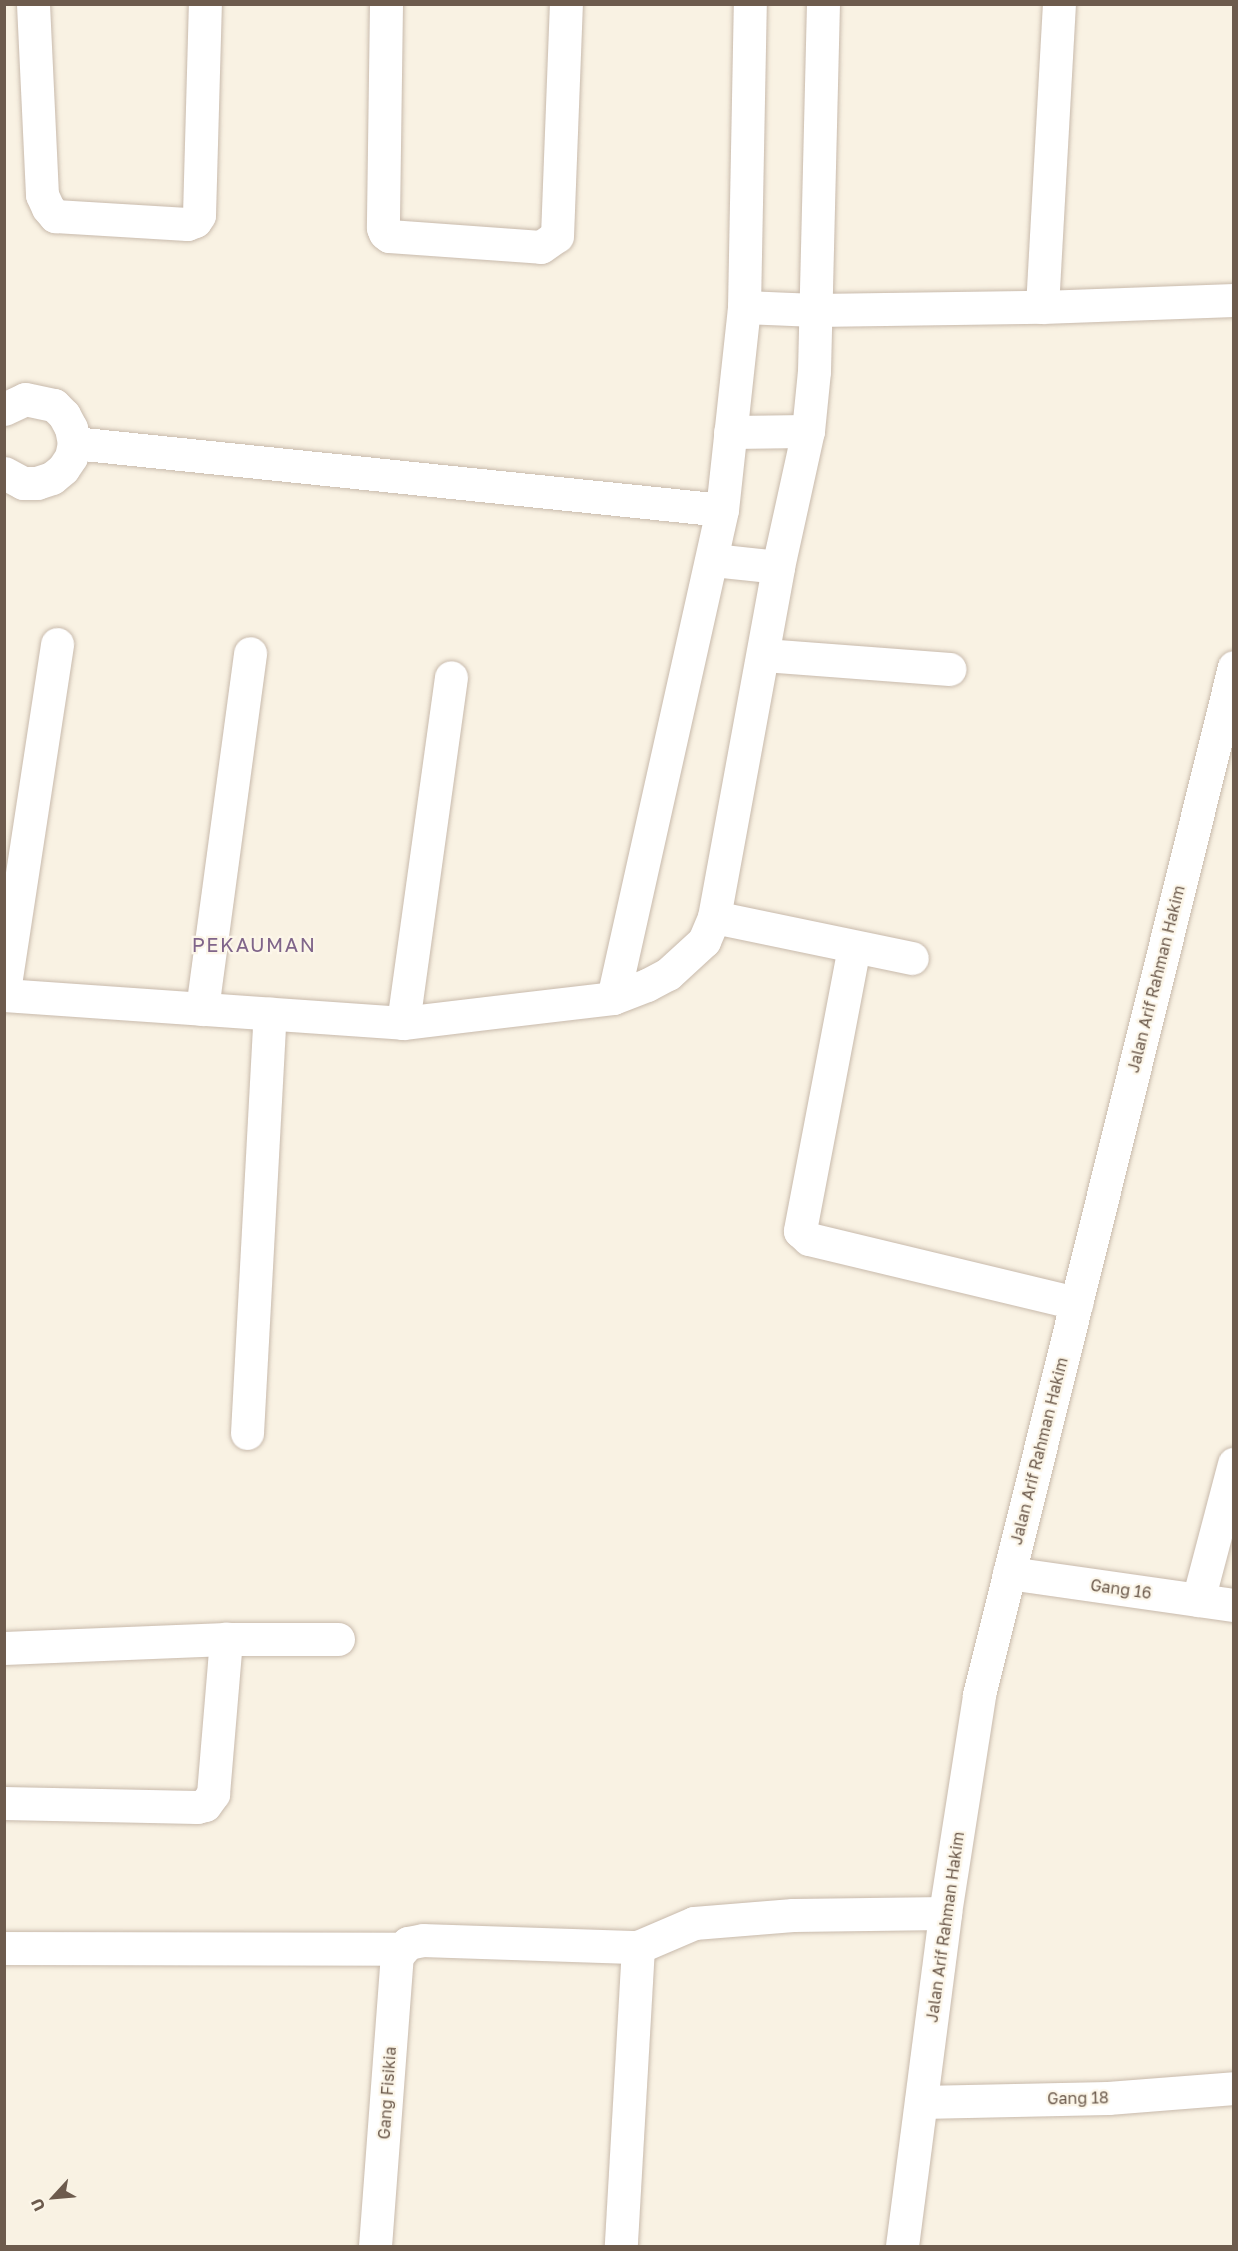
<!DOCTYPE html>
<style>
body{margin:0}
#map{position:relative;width:1238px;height:2251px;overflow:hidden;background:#f9f2e3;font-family:"Golos Text",sans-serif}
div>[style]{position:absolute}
.roads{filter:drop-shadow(0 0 2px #c8baac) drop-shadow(0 0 2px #c8baac)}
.minor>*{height:33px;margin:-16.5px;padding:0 16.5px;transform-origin:16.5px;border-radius:16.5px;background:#fff}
.secondary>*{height:33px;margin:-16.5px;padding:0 16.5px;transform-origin:16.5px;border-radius:16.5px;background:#fff}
span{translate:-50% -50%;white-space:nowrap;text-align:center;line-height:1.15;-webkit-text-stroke:4.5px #fcf6e9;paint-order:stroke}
.street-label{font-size:16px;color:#6d5b4d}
.quarter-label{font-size:20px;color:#80658a;letter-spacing:1.5px}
.frame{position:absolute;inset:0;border:6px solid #6d5b4d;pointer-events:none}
.north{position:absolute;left:24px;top:2167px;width:60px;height:60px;-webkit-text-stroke:4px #fcf6e9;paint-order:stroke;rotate:244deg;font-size:16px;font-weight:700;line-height:24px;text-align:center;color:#6d5b4d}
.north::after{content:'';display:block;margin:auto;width:21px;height:27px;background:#6d5b4d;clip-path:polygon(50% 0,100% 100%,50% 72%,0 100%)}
</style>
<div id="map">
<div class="roads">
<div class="minor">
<i style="left:33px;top:4px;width:191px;rotate:87.3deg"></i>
<i style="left:42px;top:195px;width:14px;rotate:65deg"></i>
<i style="left:48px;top:208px;width:11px;rotate:49deg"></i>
<i style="left:55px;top:216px;width:132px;rotate:3.5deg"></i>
<i style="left:187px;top:224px;width:9px;rotate:-21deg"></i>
<i style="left:195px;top:221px;width:7px;rotate:-56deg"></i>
<i style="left:199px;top:215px;width:211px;rotate:-88.4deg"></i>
<i style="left:386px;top:4px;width:224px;rotate:90.8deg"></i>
<i style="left:383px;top:228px;width:5px;rotate:68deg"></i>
<i style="left:385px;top:233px;width:5px;rotate:37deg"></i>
<i style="left:389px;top:236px;width:152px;rotate:4.1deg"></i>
<i style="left:541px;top:247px;width:19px;rotate:-35deg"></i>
<i style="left:557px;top:236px;width:232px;rotate:-87.8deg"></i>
<i style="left:744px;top:307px;width:71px;rotate:2.4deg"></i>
<i style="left:815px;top:310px;width:227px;rotate:-0.8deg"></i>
<i style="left:1042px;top:307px;width:192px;rotate:-2.1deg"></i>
<i style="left:1042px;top:307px;width:303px;rotate:-86.8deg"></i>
<i style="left:4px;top:409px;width:23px;rotate:-25deg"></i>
<i style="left:25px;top:399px;width:30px;rotate:12deg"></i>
<i style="left:54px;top:405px;width:14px;rotate:45deg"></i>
<i style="left:64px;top:415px;width:15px;rotate:62deg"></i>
<i style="left:71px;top:428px;width:15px;rotate:79deg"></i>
<i style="left:74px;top:443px;width:14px;rotate:102deg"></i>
<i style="left:71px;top:457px;width:14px;rotate:124deg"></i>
<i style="left:63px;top:469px;width:14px;rotate:141deg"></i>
<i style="left:52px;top:478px;width:16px;rotate:162deg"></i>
<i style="left:37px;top:483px;width:14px;rotate:180deg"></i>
<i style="left:23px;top:483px;width:21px;rotate:-152deg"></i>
<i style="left:730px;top:432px;width:78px;rotate:-0.7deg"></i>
<i style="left:74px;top:443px;width:651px;rotate:5.9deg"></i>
<i style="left:713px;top:560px;width:65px;rotate:6.1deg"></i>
<i style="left:764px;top:655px;width:186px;rotate:4.3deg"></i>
<i style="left:714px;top:917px;width:202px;rotate:11.7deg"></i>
<i style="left:854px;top:947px;width:289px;rotate:100.8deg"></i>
<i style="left:800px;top:1231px;width:12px;rotate:42deg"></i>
<i style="left:809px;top:1239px;width:275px;rotate:13.5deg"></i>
<i style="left:4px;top:991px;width:351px;rotate:-81.3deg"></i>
<i style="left:4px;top:995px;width:400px;rotate:4deg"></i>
<i style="left:403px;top:1023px;width:211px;rotate:-6.8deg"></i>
<i style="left:613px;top:998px;width:36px;rotate:-21deg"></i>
<i style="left:647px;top:985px;width:24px;rotate:-28deg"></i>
<i style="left:668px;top:974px;width:49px;rotate:-42.5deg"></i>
<i style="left:704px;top:941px;width:26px;rotate:-67deg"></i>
<i style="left:714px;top:917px;width:356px;rotate:-79.6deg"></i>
<i style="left:778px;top:567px;width:139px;rotate:-77.6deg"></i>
<i style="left:808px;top:431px;width:60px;rotate:-84.3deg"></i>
<i style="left:814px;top:371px;width:367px;rotate:-88.6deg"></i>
<i style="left:613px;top:998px;width:500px;rotate:-77.41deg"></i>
<i style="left:722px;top:510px;width:204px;rotate:-83.8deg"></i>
<i style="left:744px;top:307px;width:303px;rotate:-88.9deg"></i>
<i style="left:202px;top:1009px;width:359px;rotate:-82.3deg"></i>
<i style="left:403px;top:1023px;width:349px;rotate:-82.1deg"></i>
<i style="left:247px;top:1433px;width:420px;rotate:-86.9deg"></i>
<i style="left:1009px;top:1573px;width:227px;rotate:8.1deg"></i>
<i style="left:1198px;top:1600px;width:141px;rotate:-75.2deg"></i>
<i style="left:4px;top:1648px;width:222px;rotate:-2.3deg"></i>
<i style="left:226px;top:1639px;width:112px"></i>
<i style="left:4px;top:1803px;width:193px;rotate:1.2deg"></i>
<i style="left:197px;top:1807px;width:8px;rotate:-14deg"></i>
<i style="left:205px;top:1805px;width:14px;rotate:-54deg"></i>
<i style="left:213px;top:1794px;width:156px;rotate:-85.2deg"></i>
<i style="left:638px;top:1947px;width:61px;rotate:-23.2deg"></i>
<i style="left:694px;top:1923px;width:99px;rotate:-4.6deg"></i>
<i style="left:793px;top:1915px;width:152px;rotate:-0.8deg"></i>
<i style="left:4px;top:1948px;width:397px;rotate:0.1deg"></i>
<i style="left:921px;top:2102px;width:187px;rotate:-1.2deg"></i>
<i style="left:1108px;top:2098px;width:126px;rotate:-4.5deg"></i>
<i style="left:375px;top:2246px;width:291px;rotate:-85.7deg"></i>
<i style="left:397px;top:1956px;width:17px;rotate:-50deg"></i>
<i style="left:408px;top:1943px;width:15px;rotate:-11deg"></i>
<i style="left:423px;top:1940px;width:215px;rotate:1.9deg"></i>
<i style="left:638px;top:1947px;width:299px;rotate:93.3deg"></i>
</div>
<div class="secondary">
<i style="left:902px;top:2246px;width:336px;rotate:-82.6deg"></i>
<i style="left:945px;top:1913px;width:221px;rotate:-81.1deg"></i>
<i style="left:979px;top:1695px;width:1059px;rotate:-76.07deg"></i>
</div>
</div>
<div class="street-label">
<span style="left:1156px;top:979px;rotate:-76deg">Jalan Arif Rahman Hakim</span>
<span style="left:1039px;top:1451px;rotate:-76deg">Jalan Arif Rahman Hakim</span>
<span style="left:1121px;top:1589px;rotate:8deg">Gang 16</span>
<span style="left:945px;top:1927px;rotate:-82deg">Jalan Arif Rahman Hakim</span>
<span style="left:387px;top:2093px;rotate:-86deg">Gang Fisikia</span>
<span style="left:1078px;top:2098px;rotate:-1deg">Gang 18</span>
</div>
<div class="quarter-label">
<span style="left:254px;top:944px">PEKAUMAN</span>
</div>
<div class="frame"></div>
<div class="north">U</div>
</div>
